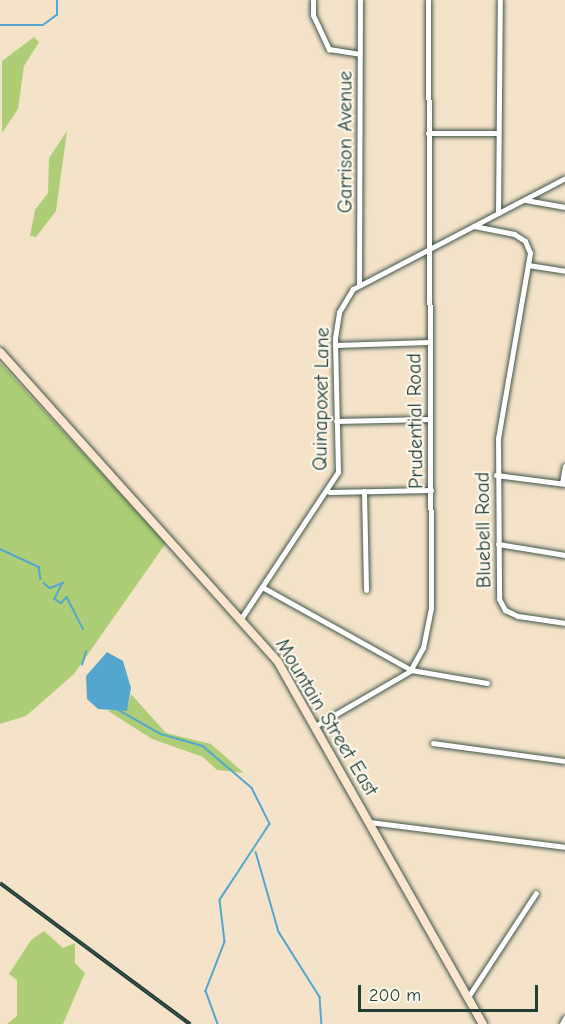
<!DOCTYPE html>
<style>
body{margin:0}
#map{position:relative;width:565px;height:1024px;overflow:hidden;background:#f5e3c9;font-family:"Comic Neue",sans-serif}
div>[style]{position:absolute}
.green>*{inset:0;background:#adce76}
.water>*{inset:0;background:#55a6cf}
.stream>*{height:1.5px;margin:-0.75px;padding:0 0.75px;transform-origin:0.75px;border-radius:0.75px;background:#55a6cf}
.roads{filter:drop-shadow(0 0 2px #3f564a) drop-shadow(0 0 2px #3f564a)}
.street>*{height:5px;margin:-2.5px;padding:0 2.5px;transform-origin:2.5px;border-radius:2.5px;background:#fff}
.secondary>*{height:8px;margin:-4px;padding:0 4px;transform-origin:4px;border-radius:4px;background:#fbe5cf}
.rail>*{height:4px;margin-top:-2px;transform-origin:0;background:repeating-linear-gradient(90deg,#fbf7ec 0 4.5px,#1f3d34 0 9px);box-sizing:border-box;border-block:2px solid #1f3d34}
span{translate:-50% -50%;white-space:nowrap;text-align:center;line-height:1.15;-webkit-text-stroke:4.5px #fbf7ec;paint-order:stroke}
.street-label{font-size:20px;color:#1f3d34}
.scale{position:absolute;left:358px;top:985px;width:180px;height:27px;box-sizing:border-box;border:3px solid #1f3d34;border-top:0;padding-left:8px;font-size:18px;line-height:21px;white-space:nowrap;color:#1f3d34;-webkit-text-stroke:4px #fbf7ec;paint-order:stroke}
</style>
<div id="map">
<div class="green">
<i style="clip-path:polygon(34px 37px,39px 42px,24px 66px,18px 109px,2px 133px,2px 61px)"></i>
<i style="clip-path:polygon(67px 131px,56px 211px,36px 237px,30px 236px,35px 210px,48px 193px,49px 158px)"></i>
<i style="clip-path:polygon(0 363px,166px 543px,74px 674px,26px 716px,0 724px)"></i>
<i style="clip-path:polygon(131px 694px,166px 733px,211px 744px,244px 773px,217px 770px,203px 757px,152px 739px,108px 711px,128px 705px)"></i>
<i style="clip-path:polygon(44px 931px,63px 948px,75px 943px,75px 963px,85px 973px,63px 1024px,7px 1024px,17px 1016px,17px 980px,9px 974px,31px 940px)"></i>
</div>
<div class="water">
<i style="clip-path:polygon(107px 652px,123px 661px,131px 688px,127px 711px,98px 709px,87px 699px,86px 676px)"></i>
</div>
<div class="stream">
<i style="left:0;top:25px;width:43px"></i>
<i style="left:43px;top:25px;width:17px;rotate:-36deg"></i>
<i style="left:57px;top:15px;width:15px;rotate:-90deg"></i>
<i style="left:0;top:549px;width:43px;rotate:24.8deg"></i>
<i style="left:39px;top:567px;width:12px;rotate:81deg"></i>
<i style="left:44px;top:583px;width:8px;rotate:40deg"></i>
<i style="left:50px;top:588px;width:14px;rotate:-21deg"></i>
<i style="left:63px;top:583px;width:18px;rotate:117deg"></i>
<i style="left:55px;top:599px;width:7px;rotate:34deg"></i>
<i style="left:61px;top:603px;width:8px;rotate:-45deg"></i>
<i style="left:67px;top:597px;width:36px;rotate:63deg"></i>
<i style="left:82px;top:665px;width:14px;rotate:-73deg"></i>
<i style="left:115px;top:708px;width:53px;rotate:29.5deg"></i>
<i style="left:161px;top:734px;width:44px;rotate:15.9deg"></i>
<i style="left:203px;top:746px;width:65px;rotate:40.6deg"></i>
<i style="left:252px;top:788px;width:40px;rotate:63.4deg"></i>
<i style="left:270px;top:824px;width:91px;rotate:123.3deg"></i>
<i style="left:220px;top:900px;width:42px;rotate:83.2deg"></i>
<i style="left:225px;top:942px;width:53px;rotate:111.2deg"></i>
<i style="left:206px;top:991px;width:35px;rotate:70deg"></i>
<i style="left:256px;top:852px;width:83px;rotate:74deg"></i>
<i style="left:279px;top:932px;width:77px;rotate:57.8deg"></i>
<i style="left:320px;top:997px;width:27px;rotate:86deg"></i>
</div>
<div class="roads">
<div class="street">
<i style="left:313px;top:0;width:15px;rotate:90deg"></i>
<i style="left:313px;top:15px;width:38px;rotate:65deg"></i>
<i style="left:329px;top:49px;width:31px;rotate:9deg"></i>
<i style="left:428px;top:133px;width:70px"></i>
<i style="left:525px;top:200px;width:41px;rotate:9.9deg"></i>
<i style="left:498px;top:213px;width:213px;rotate:-89.5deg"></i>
<i style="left:474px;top:226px;width:41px;rotate:11.3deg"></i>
<i style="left:514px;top:234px;width:13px;rotate:32deg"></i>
<i style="left:525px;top:241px;width:13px;rotate:67deg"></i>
<i style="left:530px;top:253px;width:188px;rotate:99.8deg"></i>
<i style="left:498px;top:438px;width:161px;rotate:89.6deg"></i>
<i style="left:499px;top:599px;width:13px;rotate:61deg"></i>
<i style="left:505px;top:610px;width:14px;rotate:25deg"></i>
<i style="left:518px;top:616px;width:48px;rotate:8.5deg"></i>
<i style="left:528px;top:265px;width:37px;rotate:9deg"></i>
<i style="left:359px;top:283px;width:283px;rotate:-89.8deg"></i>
<i style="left:335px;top:345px;width:94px;rotate:-1.8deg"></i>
<i style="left:336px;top:421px;width:94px;rotate:-1.2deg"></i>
<i style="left:496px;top:475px;width:70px;rotate:7.4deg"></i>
<i style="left:562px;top:483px;width:17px;rotate:-80deg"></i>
<i style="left:364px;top:491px;width:99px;rotate:88.8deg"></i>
<i style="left:329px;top:492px;width:102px;rotate:-1.1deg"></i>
<i style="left:498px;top:544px;width:68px;rotate:9.3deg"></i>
<i style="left:262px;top:587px;width:171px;rotate:29.1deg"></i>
<i style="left:411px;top:670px;width:77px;rotate:9.7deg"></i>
<i style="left:242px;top:617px;width:174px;rotate:-56.5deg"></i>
<i style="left:338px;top:472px;width:134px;rotate:-91.3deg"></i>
<i style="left:335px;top:338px;width:26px;rotate:-81deg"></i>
<i style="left:339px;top:312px;width:27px;rotate:-59deg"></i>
<i style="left:353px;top:289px;width:239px;rotate:-27.6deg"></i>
<i style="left:317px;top:725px;width:108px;rotate:-30.1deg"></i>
<i style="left:410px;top:671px;width:26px;rotate:-61deg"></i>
<i style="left:423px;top:648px;width:41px;rotate:-78.7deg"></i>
<i style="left:431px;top:608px;width:608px;rotate:-90.28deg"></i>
<i style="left:433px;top:743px;width:133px;rotate:7.8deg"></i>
<i style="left:370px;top:822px;width:197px;rotate:7.3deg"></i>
<i style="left:468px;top:997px;width:124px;rotate:-56.8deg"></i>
<i style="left:562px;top:1024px;width:7px;rotate:-63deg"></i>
</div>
<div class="secondary">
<i style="left:0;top:352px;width:416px;rotate:48.1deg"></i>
<i style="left:278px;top:662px;width:416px;rotate:60.5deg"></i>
</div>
</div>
<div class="rail">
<i style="left:0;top:883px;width:237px;rotate:36.6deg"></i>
</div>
<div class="street-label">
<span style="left:345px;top:142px;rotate:-90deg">Garrison Avenue</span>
<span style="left:321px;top:399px;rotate:-89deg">Quinapoxet Lane</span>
<span style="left:415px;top:421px;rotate:-91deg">Prudential Road</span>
<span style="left:483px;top:530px;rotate:-91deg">Bluebell Road</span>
<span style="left:327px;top:717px;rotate:59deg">Mountain Street East</span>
</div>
<div class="scale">200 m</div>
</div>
